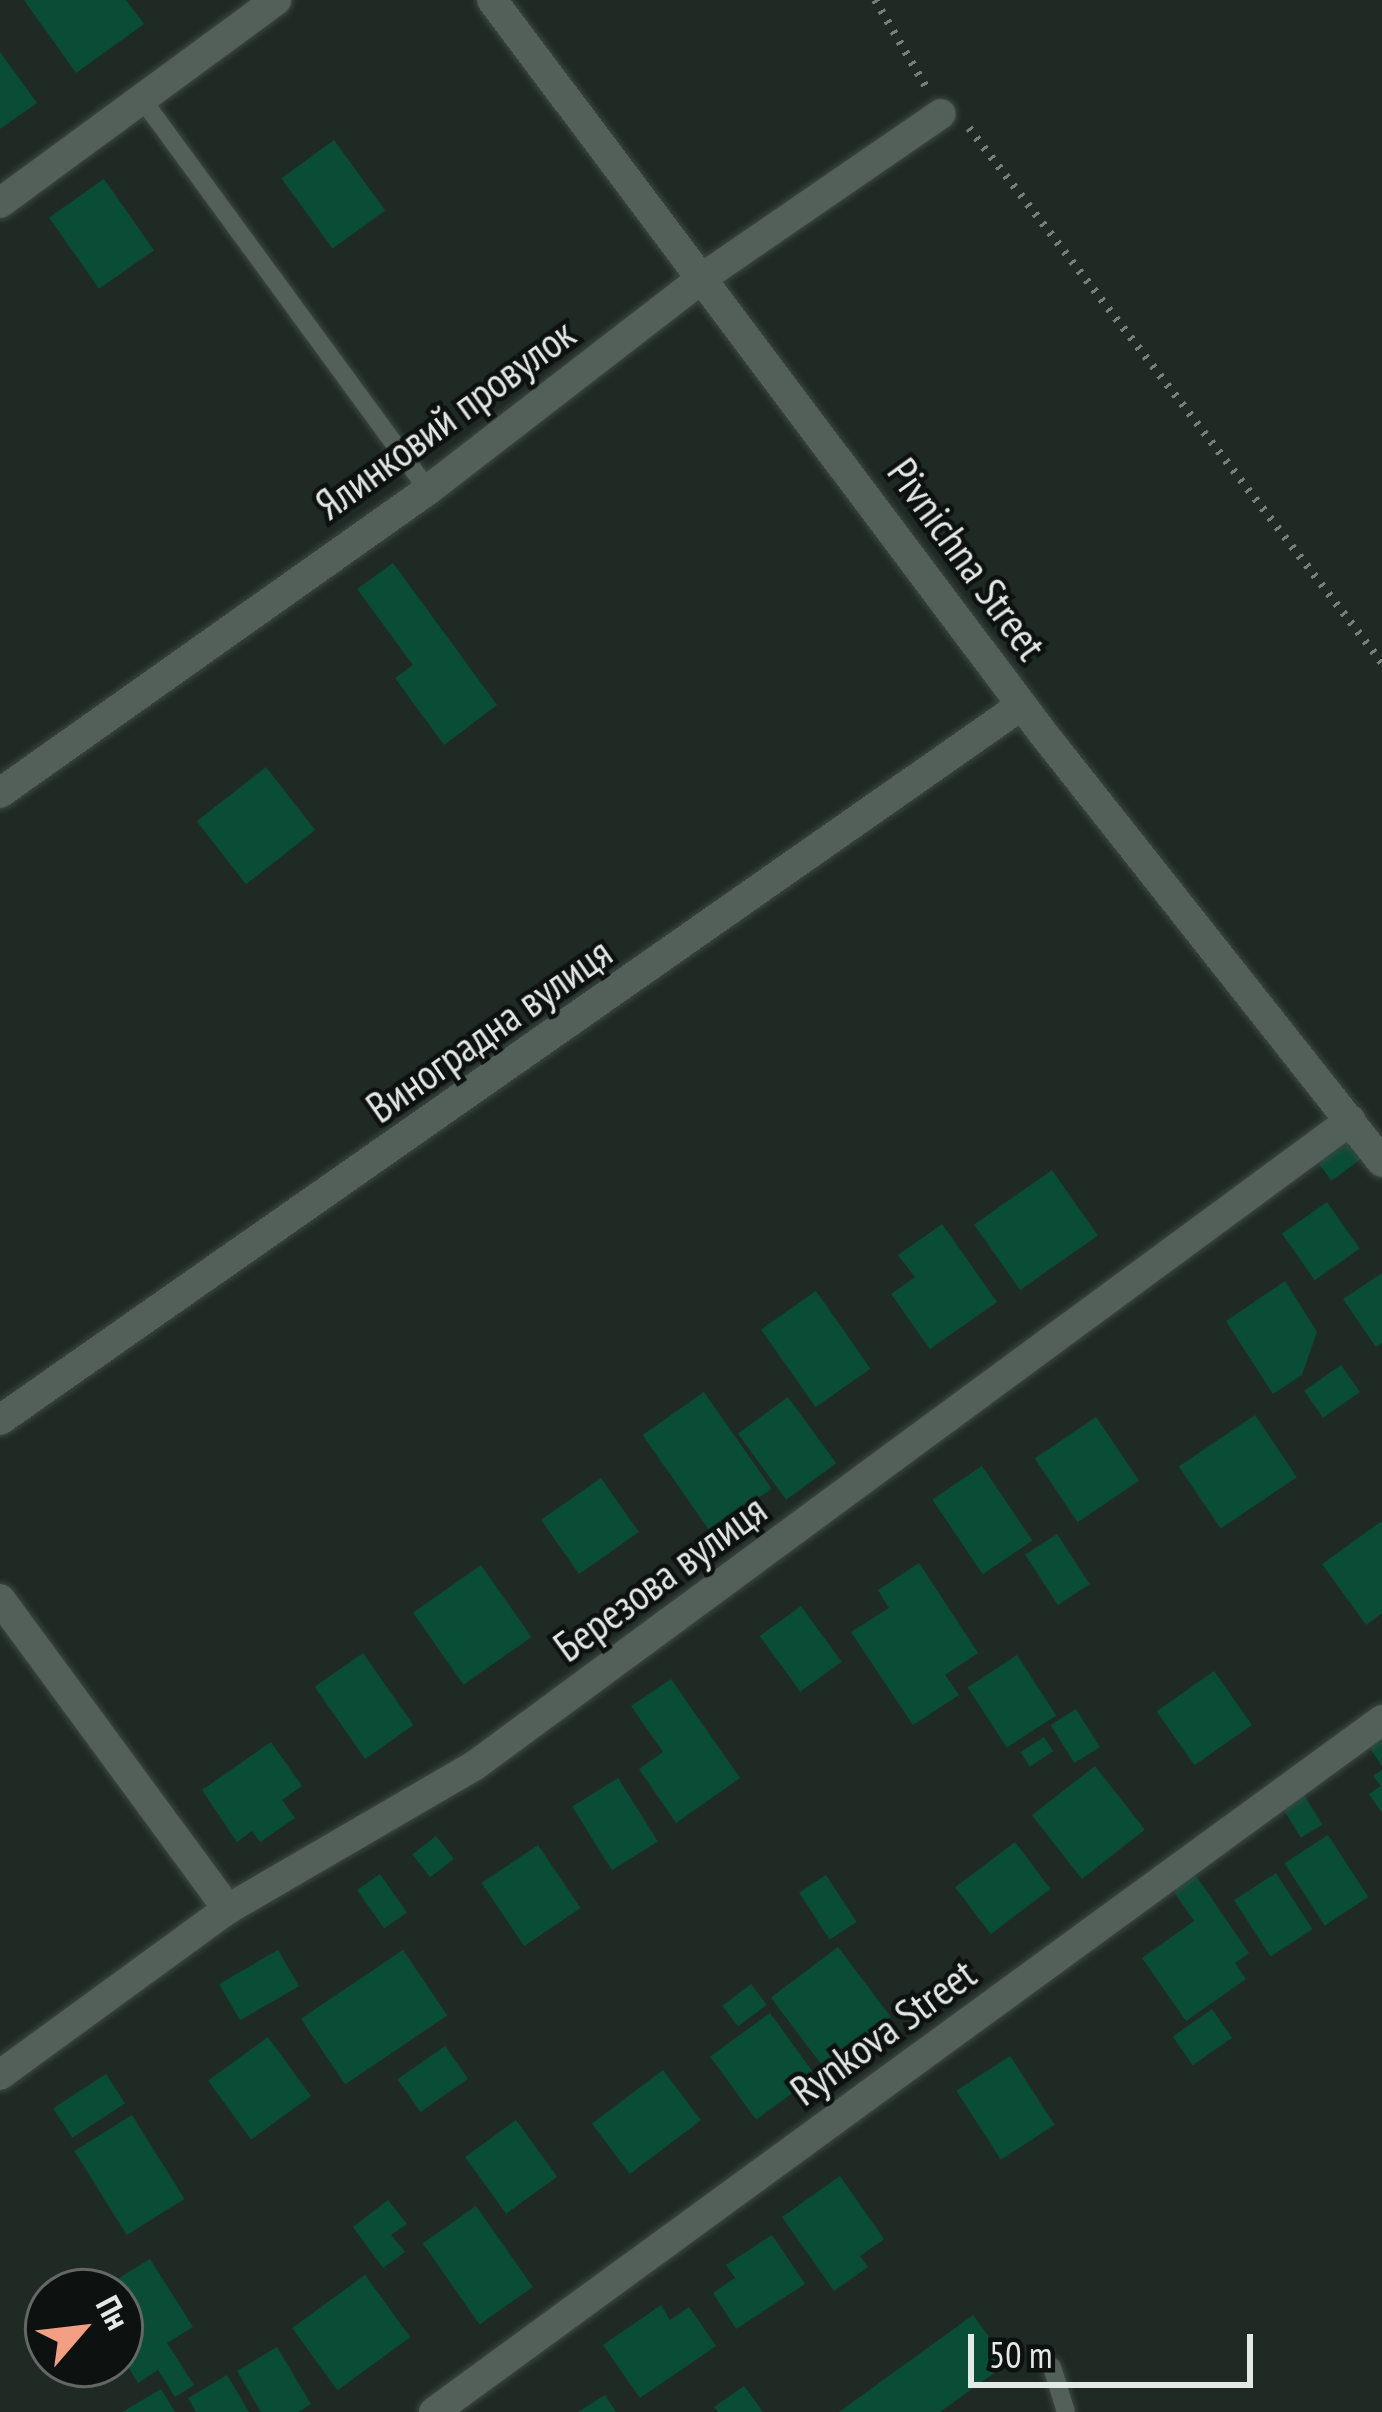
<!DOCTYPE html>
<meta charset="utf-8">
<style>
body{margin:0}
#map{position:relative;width:1382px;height:2412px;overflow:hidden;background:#1f2a25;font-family:"PT Sans Narrow",sans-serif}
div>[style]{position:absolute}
.building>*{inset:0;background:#0a4d37;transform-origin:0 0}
.path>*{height:8px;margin-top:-4px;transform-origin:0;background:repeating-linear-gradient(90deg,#767f7b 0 3px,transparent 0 12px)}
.roads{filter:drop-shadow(0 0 3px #3d4642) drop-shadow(0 0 3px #3d4642)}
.lane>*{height:18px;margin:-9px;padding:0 9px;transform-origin:9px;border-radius:9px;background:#535f59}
.street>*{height:30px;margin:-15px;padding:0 15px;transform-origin:15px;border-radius:15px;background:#535f59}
span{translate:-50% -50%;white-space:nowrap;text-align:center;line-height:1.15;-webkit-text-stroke:9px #0d110f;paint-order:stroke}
.street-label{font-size:42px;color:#e3e9e6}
.north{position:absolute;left:24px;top:2268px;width:120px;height:120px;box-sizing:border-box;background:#0d110f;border:3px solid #636765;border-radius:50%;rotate:62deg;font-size:33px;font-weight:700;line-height:48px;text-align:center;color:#e3e9e6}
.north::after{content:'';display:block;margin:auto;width:42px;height:54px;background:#f39f84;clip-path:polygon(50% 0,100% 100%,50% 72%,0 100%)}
.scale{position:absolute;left:968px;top:2334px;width:285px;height:54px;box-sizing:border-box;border:6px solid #e3e9e6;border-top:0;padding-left:15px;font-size:36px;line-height:42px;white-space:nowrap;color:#e3e9e6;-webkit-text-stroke:9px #0d110f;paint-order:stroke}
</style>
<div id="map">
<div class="building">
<i style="clip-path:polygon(24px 0,126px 0,144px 24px,76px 73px)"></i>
<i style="clip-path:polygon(0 52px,37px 103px,0 129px)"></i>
<i style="left:334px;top:140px;width:87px;height:65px;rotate:54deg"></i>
<i style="left:104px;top:179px;width:87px;height:67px;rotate:55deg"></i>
<i style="clip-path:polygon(393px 563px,497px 705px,444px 745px,395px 678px,413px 665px,357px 589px)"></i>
<i style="left:266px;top:767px;width:80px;height:88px;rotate:52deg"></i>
<i style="left:1346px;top:1138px;width:26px;height:37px;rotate:54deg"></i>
<i style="left:1052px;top:1170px;width:80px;height:95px;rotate:55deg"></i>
<i style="left:1327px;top:1202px;width:57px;height:55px;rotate:55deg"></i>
<i style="clip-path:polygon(942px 1224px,997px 1302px,930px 1349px,891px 1294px,915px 1277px,898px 1255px)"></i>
<i style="clip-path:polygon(1382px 1273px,1382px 1343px,1376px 1347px,1343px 1299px)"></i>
<i style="clip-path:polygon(1285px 1281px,1317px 1332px,1302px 1375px,1273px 1394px,1226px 1321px)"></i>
<i style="left:816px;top:1291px;width:95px;height:67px;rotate:55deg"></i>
<i style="left:1341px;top:1365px;width:33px;height:45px;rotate:55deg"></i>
<i style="left:704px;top:1392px;width:118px;height:75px;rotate:55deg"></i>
<i style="left:788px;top:1397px;width:82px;height:62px;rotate:54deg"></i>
<i style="left:1255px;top:1415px;width:75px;height:92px;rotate:56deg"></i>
<i style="left:1096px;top:1417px;width:77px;height:74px;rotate:56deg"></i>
<i style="left:982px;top:1466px;width:90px;height:60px;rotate:56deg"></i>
<i style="left:601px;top:1478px;width:66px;height:73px;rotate:55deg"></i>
<i style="clip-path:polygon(1382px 1521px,1382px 1613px,1366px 1625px,1322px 1564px)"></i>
<i style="left:1057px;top:1534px;width:60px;height:38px;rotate:57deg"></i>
<i style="clip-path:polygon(919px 1563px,978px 1653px,945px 1675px,959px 1695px,913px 1725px,851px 1632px,889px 1608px,878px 1590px)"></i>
<i style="left:481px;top:1565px;width:88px;height:83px;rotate:55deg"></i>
<i style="left:801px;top:1606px;width:69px;height:51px;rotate:54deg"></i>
<i style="left:363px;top:1653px;width:88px;height:59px;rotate:55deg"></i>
<i style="left:1017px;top:1655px;width:72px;height:59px;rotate:57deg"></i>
<i style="left:1214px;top:1671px;width:66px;height:70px;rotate:55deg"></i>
<i style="clip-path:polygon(671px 1679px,740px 1778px,676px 1823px,639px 1769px,663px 1752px,631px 1706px)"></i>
<i style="left:1076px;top:1709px;width:45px;height:30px;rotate:58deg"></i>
<i style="clip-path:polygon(1382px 1729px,1382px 1766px,1365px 1741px)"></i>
<i style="left:1044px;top:1737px;width:17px;height:28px;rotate:57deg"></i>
<i style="clip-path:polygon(271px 1742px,302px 1786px,282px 1800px,295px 1818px,260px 1842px,252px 1831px,237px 1842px,202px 1790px)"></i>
<i style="left:1095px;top:1766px;width:81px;height:80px;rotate:52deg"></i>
<i style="clip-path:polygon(1382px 1770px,1382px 1813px,1369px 1794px,1381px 1786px,1373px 1776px)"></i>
<i style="left:618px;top:1778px;width:75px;height:54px;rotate:58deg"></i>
<i style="left:1300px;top:1788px;width:43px;height:25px;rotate:59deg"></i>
<i style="left:1328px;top:1835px;width:74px;height:52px;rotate:57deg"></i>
<i style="left:436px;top:1836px;width:29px;height:30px;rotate:52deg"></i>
<i style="left:1015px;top:1842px;width:59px;height:75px;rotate:53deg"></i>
<i style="left:538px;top:1845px;width:76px;height:68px;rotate:56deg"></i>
<i style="clip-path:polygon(1192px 1870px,1249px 1953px,1235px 1963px,1246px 1979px,1186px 2021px,1142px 1958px,1194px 1921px,1170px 1886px)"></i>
<i style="left:1276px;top:1873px;width:67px;height:50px;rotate:57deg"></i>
<i style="left:380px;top:1874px;width:47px;height:28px;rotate:55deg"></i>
<i style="left:826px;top:1875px;width:56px;height:32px;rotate:57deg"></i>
<i style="left:838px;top:1947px;width:87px;height:84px;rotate:53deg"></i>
<i style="left:278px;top:1950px;width:42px;height:68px;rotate:60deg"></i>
<i style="left:403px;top:1950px;width:79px;height:123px;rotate:56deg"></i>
<i style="left:751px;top:1984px;width:26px;height:36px;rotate:53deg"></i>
<i style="left:1212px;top:2009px;width:35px;height:48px;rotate:55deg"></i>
<i style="left:770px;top:2013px;width:78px;height:74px;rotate:54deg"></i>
<i style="left:268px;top:2037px;width:73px;height:74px;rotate:54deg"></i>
<i style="left:445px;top:2046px;width:40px;height:58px;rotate:55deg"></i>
<i style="left:1010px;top:2056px;width:82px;height:64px;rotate:57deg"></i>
<i style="left:663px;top:2070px;width:63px;height:89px;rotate:53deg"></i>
<i style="left:106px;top:2074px;width:35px;height:63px;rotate:57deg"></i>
<i style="left:132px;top:2115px;width:99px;height:68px;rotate:58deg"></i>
<i style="left:516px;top:2120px;width:70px;height:63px;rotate:54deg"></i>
<i style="clip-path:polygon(840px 2176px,884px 2239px,860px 2256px,868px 2267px,834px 2291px,782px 2217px)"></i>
<i style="clip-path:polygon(388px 2200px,407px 2224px,391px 2235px,405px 2252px,383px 2268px,353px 2227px)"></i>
<i style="left:476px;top:2206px;width:99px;height:65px;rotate:55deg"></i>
<i style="clip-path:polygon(772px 2235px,805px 2284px,736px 2329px,713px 2293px,735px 2278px,726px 2265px)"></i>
<i style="clip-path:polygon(150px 2259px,193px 2327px,167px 2343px,194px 2385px,175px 2397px,158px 2370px,138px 2383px,120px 2353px,129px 2332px,120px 2292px,101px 2289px)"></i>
<i style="left:365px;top:2275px;width:77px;height:90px;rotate:54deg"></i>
<i style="clip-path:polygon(661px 2305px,670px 2320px,689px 2307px,716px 2346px,640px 2398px,603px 2345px)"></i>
<i style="clip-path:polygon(973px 2315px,1008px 2363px,940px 2412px,839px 2412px)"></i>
<i style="clip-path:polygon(277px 2347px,311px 2404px,298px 2412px,261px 2412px,237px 2371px)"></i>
<i style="clip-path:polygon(227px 2375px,249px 2412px,196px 2412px,188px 2398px)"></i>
<i style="clip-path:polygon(744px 2386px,763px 2412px,718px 2412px,714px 2407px)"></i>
<i style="clip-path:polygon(161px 2389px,175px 2412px,122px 2412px)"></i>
<i style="clip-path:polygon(605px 2395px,616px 2412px,578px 2412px)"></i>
</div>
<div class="path">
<i style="left:875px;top:0;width:101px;rotate:59.6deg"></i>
<i style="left:969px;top:128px;width:676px;rotate:52.33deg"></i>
</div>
<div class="roads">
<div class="lane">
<i style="left:142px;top:99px;width:484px;rotate:53.8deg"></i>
<i style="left:1052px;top:2367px;width:47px;rotate:72.7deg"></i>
</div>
<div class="street">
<i style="left:492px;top:0;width:916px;rotate:53.08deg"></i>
<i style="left:1042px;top:732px;width:548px;rotate:51.67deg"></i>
<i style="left:0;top:203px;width:343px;rotate:-36.3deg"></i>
<i style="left:0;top:793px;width:524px;rotate:-35.3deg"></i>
<i style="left:428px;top:490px;width:350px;rotate:-37.7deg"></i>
<i style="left:705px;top:276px;width:286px;rotate:-34.5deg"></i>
<i style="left:0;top:1420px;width:1247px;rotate:-34.98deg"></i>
<i style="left:0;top:1599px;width:385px;rotate:53.7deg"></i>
<i style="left:0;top:2075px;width:282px;rotate:-36.1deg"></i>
<i style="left:228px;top:1909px;width:285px;rotate:-30.2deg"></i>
<i style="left:474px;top:1766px;width:1089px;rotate:-36.38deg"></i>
<i style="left:434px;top:2412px;width:1174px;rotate:-36.13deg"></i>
</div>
</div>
<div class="street-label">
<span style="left:445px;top:419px;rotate:-36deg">Ялинковий провулок</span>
<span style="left:967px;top:559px;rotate:54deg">Pivnichna Street</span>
<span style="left:489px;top:1030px;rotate:-35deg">Виноградна вулиця</span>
<span style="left:660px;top:1578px;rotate:-36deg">Березова вулиця</span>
<span style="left:883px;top:2032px;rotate:-36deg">Rynkova Street</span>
</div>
<div class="north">Пн</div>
<div class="scale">50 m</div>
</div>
